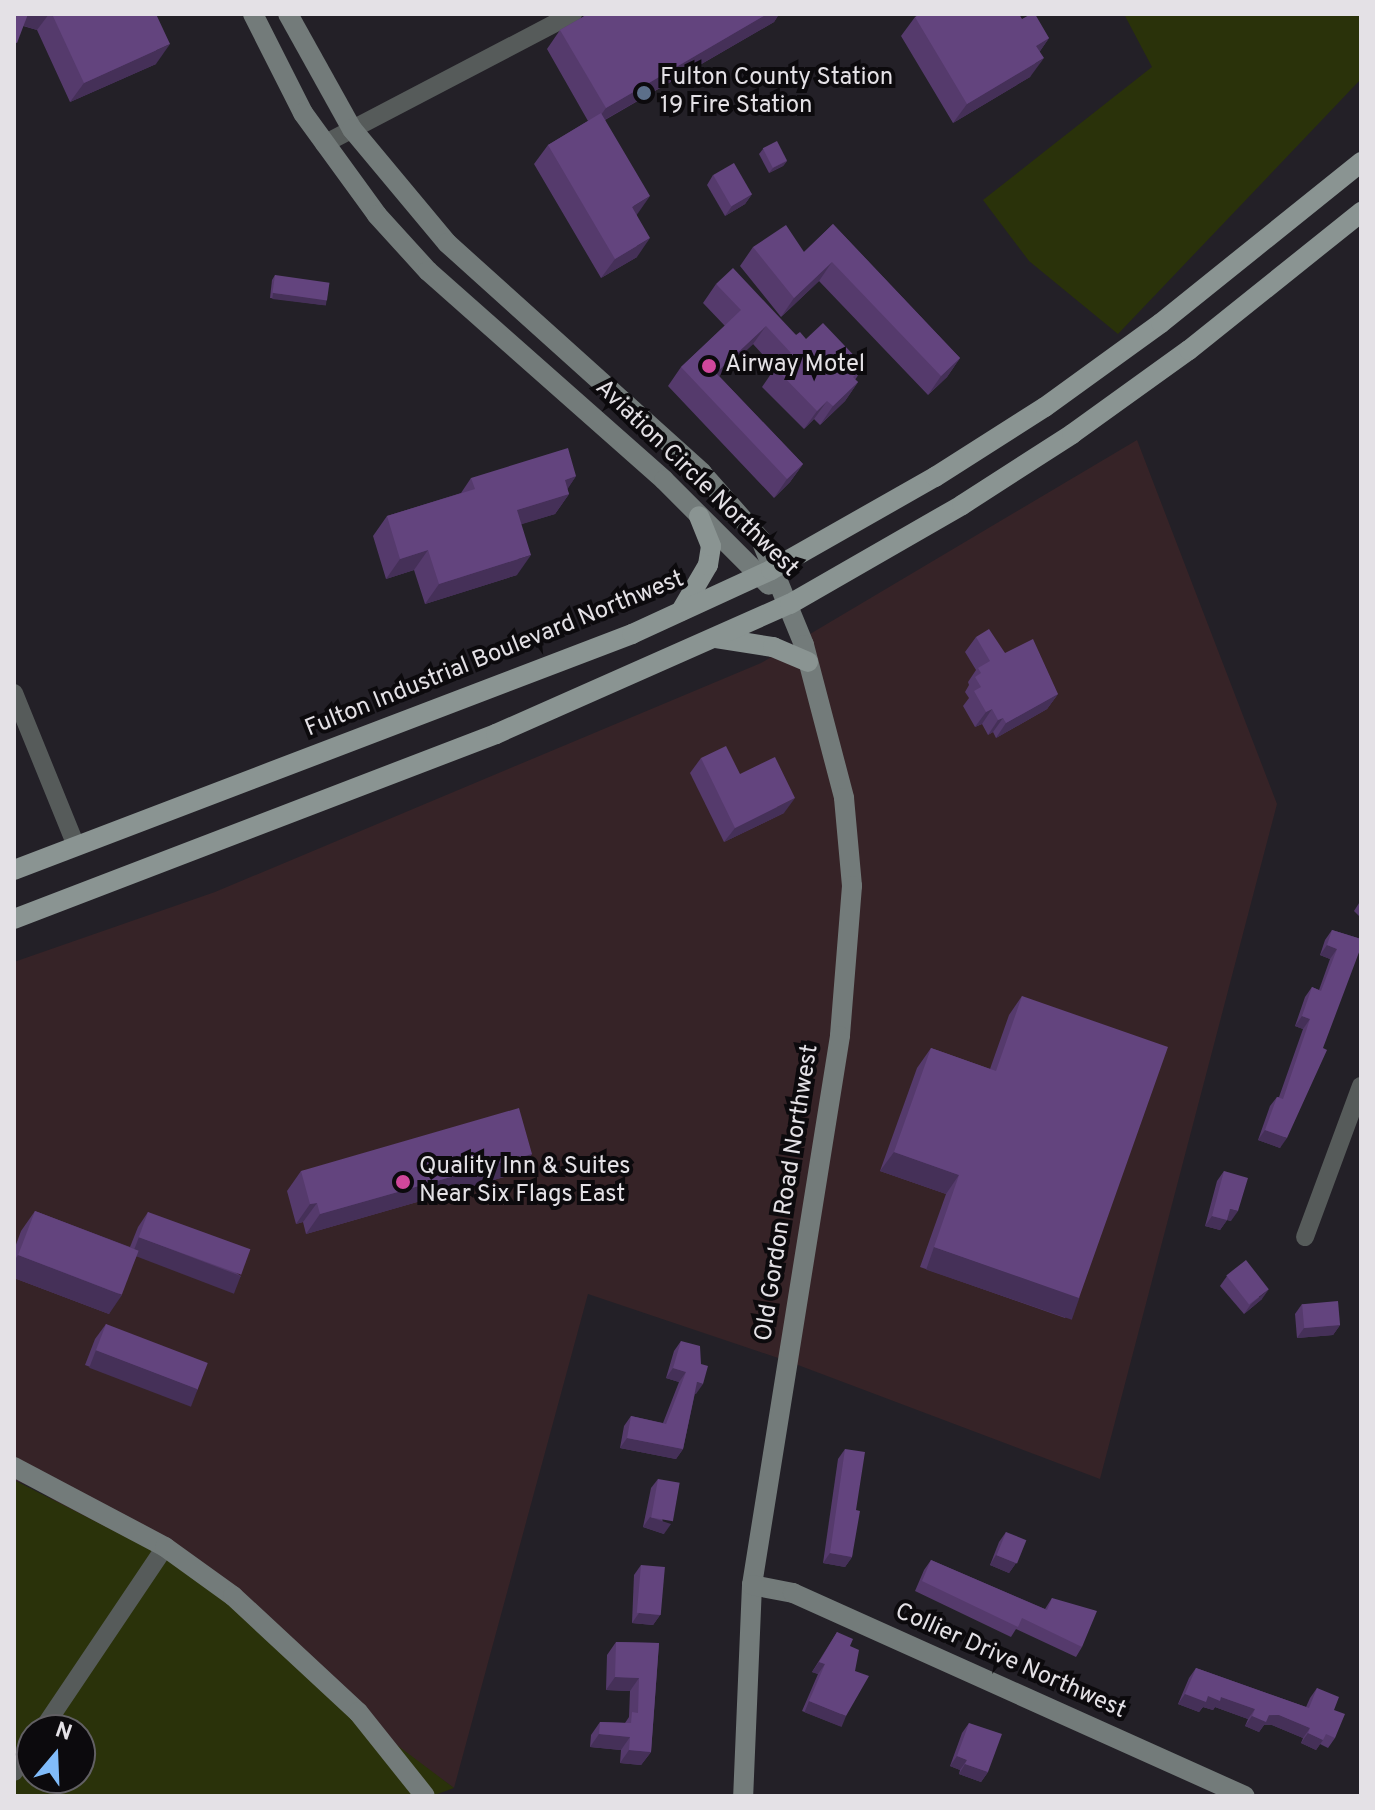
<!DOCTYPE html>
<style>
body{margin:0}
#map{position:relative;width:1375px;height:1810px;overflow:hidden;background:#232027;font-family:Overpass,sans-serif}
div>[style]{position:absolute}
.commercial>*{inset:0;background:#362327}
.green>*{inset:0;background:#2a320a}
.street>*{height:18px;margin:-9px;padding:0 9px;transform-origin:9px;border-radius:9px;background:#565b5a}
.secondary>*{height:20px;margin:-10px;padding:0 10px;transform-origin:10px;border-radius:10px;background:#737b7a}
.primary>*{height:20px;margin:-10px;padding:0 10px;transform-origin:10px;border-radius:10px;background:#8a9492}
.wall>*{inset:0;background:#553a6c}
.shaded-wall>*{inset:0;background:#453058;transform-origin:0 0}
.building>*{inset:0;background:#63447e;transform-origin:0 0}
.dots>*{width:22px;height:22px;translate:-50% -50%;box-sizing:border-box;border:4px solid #0c0a0d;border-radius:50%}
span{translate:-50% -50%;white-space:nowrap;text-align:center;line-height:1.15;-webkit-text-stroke:8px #0c0a0d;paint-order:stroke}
.poi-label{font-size:24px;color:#e4e1e6}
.left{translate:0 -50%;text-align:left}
.street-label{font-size:24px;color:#e4e1e6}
.frame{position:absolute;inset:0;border:16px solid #e4e1e6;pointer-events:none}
.north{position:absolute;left:16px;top:1714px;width:80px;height:80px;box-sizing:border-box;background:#0c0a0d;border:2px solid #626064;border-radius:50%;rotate:19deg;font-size:22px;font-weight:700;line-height:32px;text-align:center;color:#e4e1e6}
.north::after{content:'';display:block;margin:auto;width:28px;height:36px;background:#81bcfa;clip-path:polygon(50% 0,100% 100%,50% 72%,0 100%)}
</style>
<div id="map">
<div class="commercial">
<i style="clip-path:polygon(1137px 440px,1277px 804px,1100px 1479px,790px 1362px,588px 1294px,454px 1788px,38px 1489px,14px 1480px,14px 962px,215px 892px,761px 663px)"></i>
</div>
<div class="green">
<i style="clip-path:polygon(1124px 14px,1361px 14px,1361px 79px,1118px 334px,1029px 261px,983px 200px,1152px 67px)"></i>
<i style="clip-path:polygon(evenodd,14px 1480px,218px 1584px,373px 1727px,454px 1788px,432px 1796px,14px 1796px,14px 1480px,32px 1730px,80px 1730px,80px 1778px,32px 1778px,32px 1730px)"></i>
</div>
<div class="street">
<i style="left:324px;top:144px;width:281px;rotate:-27.6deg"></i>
<i style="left:14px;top:693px;width:165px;rotate:67.9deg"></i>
<i style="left:1305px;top:1237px;width:161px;rotate:-69.7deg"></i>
<i style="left:42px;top:1730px;width:220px;rotate:-56.1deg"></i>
<i style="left:14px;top:1772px;width:32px;rotate:-55deg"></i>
</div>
<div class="secondary">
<i style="left:253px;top:14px;width:111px;rotate:63.2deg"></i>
<i style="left:303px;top:113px;width:126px;rotate:54deg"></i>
<i style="left:377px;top:215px;width:76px;rotate:47.7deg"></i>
<i style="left:428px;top:271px;width:315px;rotate:41.5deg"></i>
<i style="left:664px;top:480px;width:148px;rotate:45deg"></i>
<i style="left:288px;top:14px;width:132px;rotate:60.9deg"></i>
<i style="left:352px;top:129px;width:148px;rotate:50.2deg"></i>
<i style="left:447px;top:243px;width:343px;rotate:42deg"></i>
<i style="left:702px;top:473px;width:89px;rotate:48.6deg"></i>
<i style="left:761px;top:540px;width:113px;rotate:67.7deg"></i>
<i style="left:804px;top:645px;width:158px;rotate:75.3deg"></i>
<i style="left:844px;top:798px;width:88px;rotate:84.8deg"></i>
<i style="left:852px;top:886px;width:150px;rotate:94.6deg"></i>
<i style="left:840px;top:1036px;width:556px;rotate:99.11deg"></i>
<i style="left:752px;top:1585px;width:211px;rotate:92.4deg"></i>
<i style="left:14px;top:1467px;width:171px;rotate:27.9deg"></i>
<i style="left:165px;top:1547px;width:84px;rotate:35.8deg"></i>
<i style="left:233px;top:1596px;width:171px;rotate:42.9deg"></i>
<i style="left:358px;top:1712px;width:107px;rotate:51.4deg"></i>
<i style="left:752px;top:1585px;width:42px;rotate:11deg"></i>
<i style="left:793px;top:1593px;width:495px;rotate:24.2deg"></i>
</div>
<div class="primary">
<i style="left:681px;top:611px;width:53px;rotate:-59.6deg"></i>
<i style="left:708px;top:565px;width:19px;rotate:-81deg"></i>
<i style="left:711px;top:546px;width:32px;rotate:-112deg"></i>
<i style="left:716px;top:638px;width:58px;rotate:9deg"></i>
<i style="left:773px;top:647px;width:38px;rotate:23deg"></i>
<i style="left:14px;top:870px;width:662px;rotate:-20.9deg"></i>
<i style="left:632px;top:634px;width:153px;rotate:-24.7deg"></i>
<i style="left:771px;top:570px;width:189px;rotate:-29.6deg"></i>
<i style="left:935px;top:477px;width:130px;rotate:-32.5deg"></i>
<i style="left:1045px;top:407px;width:143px;rotate:-35.9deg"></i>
<i style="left:1161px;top:323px;width:257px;rotate:-38.8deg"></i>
<i style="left:14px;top:919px;width:516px;rotate:-21deg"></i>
<i style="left:496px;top:734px;width:321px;rotate:-23.9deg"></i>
<i style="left:790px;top:604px;width:198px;rotate:-29.9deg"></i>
<i style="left:962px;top:505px;width:131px;rotate:-32.8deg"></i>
<i style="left:1072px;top:434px;width:144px;rotate:-35.7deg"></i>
<i style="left:1189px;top:350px;width:221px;rotate:-38.7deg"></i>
</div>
<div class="wall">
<i style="clip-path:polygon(14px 14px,156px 14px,156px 64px,70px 102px,37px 30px,23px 26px,14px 47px)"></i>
<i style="clip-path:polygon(588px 14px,779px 14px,774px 22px,605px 120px,637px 215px,637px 257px,601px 278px,534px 164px,548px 145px,588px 121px,547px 49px,560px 30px)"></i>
<i style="clip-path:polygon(915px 17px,1022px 19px,1049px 38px,1040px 51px,1030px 77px,953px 123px,901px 36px)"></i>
<i style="clip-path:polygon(763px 149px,787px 161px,783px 166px,769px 173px,759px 154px)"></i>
<i style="clip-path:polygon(713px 175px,752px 194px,745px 204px,725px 216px,707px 185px)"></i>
<i style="clip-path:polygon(833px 224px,960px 358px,947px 377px,928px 395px,819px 281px,781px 317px,740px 266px,753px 247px,804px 252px)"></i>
<i style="clip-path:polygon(275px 275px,323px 305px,270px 298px,272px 280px)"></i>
<i style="clip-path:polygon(716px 284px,796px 335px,864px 366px,855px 380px,858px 382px,845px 401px,820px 425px,814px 419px,804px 429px,762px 387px,775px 368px,753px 344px,719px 376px,803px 464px,790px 482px,774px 498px,668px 386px,681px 367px,725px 326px,703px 303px)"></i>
<i style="clip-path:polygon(576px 476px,567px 489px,569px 494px,555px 514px,521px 524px,517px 575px,425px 604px,414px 570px,386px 579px,373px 536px,387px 516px,461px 493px,471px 478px)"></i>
<i style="clip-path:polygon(976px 637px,1005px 653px,1058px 694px,1047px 709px,996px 738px,993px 732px,988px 735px,982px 724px,975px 727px,963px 706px,969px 698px,965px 692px,969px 685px,968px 682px,976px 670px,965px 652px)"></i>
<i style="clip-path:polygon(701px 758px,740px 774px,784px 813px,724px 842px,690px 773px)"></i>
<i style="clip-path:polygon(1361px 900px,1361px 918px,1354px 911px)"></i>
<i style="clip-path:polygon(1332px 930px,1361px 939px,1280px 1148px,1258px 1140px,1270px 1106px,1277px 1097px,1279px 1097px,1303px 1029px,1295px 1026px,1305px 997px,1312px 987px,1319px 990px,1330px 959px,1320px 955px,1325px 940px)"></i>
<i style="clip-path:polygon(1022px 996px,1079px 1298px,1065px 1318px,920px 1267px,946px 1194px,880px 1171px,917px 1068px,931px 1048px,990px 1069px,1009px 1015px)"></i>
<i style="clip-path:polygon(532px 1154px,518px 1173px,306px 1234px,303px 1222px,296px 1224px,287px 1191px,301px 1171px)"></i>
<i style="clip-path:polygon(1224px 1171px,1231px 1221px,1227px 1220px,1220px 1230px,1205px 1226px,1217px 1181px)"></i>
<i style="clip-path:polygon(35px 1211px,130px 1247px,138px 1227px,148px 1212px,241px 1276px,230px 1290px,137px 1255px,109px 1314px,14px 1278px,14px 1250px,21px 1231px)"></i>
<i style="clip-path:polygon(1227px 1276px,1262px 1299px,1244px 1314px,1220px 1286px)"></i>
<i style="clip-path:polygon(1302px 1304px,1340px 1325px,1333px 1335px,1297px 1338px,1295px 1314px)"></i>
<i style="clip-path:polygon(106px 1324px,198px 1389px,188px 1404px,85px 1365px,95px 1339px)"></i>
<i style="clip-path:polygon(681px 1341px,696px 1394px,695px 1393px,683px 1449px,676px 1459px,620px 1448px,624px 1426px,631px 1416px,663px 1423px,679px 1382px,666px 1378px,674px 1351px)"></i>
<i style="clip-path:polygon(845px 1449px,856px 1510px,852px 1557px,845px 1567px,823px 1563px,838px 1459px)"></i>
<i style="clip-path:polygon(658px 1479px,664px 1534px,643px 1527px,651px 1488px)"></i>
<i style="clip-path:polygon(1006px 1532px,1016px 1563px,1009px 1573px,990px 1565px,999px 1542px)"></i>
<i style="clip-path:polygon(931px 1560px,1045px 1609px,1052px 1598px,1082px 1647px,1076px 1657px,1016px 1629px,1011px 1637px,915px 1591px,924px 1570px)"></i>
<i style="clip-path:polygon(641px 1565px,660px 1615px,653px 1625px,632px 1623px,634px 1575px)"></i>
<i style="clip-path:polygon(837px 1632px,850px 1646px,840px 1726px,802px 1711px,818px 1674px,812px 1672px)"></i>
<i style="clip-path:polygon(616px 1642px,659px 1643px,651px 1752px,641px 1765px,620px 1763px,621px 1750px,590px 1747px,591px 1735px,600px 1722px,625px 1723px,629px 1717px,630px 1691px,606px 1690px,607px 1655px)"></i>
<i style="clip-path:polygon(1196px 1668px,1306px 1707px,1310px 1698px,1317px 1688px,1334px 1710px,1335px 1738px,1328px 1748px,1320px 1744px,1316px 1750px,1301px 1743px,1303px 1738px,1272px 1725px,1264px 1725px,1259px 1732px,1245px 1726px,1248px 1719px,1215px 1707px,1213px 1710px,1203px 1707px,1199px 1712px,1178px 1704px,1189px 1678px)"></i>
<i style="clip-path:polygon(969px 1723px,988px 1772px,981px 1782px,959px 1774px,960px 1770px,950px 1766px,962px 1733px)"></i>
</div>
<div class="shaded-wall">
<i style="clip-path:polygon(24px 14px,49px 14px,37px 30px,18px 24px)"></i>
<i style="clip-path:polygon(767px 14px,779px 14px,774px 22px,592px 127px,606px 108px)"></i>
<i style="clip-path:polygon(1049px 38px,1036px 57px,1036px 46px)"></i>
<i style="clip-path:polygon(170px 44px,156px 64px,70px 102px,84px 83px)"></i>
<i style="clip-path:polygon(1044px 58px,1030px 77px,953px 123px,967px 104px)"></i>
<i style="clip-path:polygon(787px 161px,783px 166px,769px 173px,773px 168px)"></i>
<i style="clip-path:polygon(752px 194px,745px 204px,725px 216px,732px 206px)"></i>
<i style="clip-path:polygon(650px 196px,636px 216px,632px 207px)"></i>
<i style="clip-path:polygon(650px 238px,637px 257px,601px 278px,615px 259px)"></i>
<i style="clip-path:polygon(832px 262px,819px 281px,781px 317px,794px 298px)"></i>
<i style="left:273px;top:293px;width:54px;height:6px;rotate:7deg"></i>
<i style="clip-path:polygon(766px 326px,753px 344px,703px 391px,716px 373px)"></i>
<i style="clip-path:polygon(960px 358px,947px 377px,928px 395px,941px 376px)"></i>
<i style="clip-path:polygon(858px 382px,845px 401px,820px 425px,833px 406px)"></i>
<i style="clip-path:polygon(827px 401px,814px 419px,804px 429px,817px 411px)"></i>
<i style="clip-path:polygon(803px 464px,790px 482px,774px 498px,787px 479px)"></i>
<i style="clip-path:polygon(576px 476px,563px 496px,565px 480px)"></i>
<i style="clip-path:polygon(569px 494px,555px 514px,503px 530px,517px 510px)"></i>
<i style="clip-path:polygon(428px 550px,414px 570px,386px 579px,400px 559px)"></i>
<i style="clip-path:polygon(531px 555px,517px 575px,425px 604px,439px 584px)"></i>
<i style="clip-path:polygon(1058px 694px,1047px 709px,996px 738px,1006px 723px)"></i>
<i style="clip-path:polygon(992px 709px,982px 724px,975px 727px,986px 712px)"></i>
<i style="clip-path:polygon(1003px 718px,993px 732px,988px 735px,998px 720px)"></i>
<i style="clip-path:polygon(795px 798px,784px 813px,724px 842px,735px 828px)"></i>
<i style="clip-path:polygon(1327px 945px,1337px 949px,1330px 959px,1320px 955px)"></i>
<i style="clip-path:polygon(1302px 1016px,1310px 1019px,1303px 1029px,1295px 1026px)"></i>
<i style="clip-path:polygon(1265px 1130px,1287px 1138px,1280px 1148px,1258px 1140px)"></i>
<i style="clip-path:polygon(894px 1152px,959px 1175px,946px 1194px,880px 1171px)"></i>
<i style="clip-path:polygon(532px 1154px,518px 1173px,306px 1234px,320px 1214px)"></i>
<i style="clip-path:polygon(317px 1203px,303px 1222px,296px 1224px,310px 1204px)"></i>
<i style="clip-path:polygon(1230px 1209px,1238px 1211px,1231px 1221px,1223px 1219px)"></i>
<i style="clip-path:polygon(1212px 1216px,1227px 1220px,1220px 1230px,1205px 1226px)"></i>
<i style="left:139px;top:1237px;width:109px;height:19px;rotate:21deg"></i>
<i style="left:934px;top:1247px;width:154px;height:24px;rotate:19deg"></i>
<i style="clip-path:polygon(18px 1255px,122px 1295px,109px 1314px,14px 1278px,14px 1261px)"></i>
<i style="clip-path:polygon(1269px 1289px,1262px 1299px,1244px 1314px,1251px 1304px)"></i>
<i style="clip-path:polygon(1340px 1325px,1333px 1335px,1297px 1338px,1304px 1328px)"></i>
<i style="left:96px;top:1350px;width:109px;height:19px;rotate:21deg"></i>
<i style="clip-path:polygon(673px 1368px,686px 1372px,679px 1382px,666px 1378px)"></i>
<i style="clip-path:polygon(697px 1382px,703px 1384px,696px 1394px,690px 1392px)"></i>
<i style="clip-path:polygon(627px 1438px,683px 1449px,676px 1459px,620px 1448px)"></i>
<i style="clip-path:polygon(650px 1517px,671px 1524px,664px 1534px,643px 1527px)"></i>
<i style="clip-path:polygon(830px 1553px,852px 1557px,845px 1567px,823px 1563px)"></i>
<i style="clip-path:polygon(996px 1555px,1016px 1563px,1009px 1573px,990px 1565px)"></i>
<i style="clip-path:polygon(639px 1613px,660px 1615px,653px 1625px,632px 1623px)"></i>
<i style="clip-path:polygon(819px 1662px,825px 1664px,818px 1674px,812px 1672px)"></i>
<i style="clip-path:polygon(615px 1677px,639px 1678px,630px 1691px,606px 1690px)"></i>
<i style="clip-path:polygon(1185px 1694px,1221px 1697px,1255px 1709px,1248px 1719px,1215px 1707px,1213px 1710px,1203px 1707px,1199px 1712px,1178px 1704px)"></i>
<i style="left:809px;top:1701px;width:40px;height:12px;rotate:22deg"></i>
<i style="clip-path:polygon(1279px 1715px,1310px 1728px,1303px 1738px,1272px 1725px,1264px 1725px,1259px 1732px,1245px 1726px,1252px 1716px)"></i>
<i style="clip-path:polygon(1308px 1733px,1323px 1740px,1316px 1750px,1301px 1743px)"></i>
<i style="clip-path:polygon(599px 1734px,630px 1737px,621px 1750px,590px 1747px)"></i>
<i style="clip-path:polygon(629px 1750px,651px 1752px,641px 1765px,620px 1763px)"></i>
<i style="clip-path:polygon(957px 1756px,967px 1760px,960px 1770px,950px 1766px)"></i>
<i style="clip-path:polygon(965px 1764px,988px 1772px,981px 1782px,959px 1774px)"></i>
</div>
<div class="building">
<i style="clip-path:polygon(14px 14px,28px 14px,17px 43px,14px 42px)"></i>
<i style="clip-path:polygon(52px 14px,156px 14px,170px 44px,84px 83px)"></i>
<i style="clip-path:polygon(588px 14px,767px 14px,606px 108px,560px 30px)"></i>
<i style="clip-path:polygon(920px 14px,1019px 14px,1022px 19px,1031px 14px,1035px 14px,1049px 38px,1036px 46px,1044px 58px,967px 104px,915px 17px)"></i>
<i style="clip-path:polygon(601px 113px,650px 196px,632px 207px,650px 238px,615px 259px,548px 145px)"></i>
<i style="left:777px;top:141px;width:22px;height:16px;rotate:63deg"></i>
<i style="left:734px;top:163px;width:36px;height:24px;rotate:60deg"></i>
<i style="clip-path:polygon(833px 224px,960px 358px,941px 376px,832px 262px,794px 298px,753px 247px,786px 225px,804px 252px)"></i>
<i style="clip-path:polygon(733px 268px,796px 335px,800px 332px,806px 339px,823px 323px,864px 366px,853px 377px,858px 382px,833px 406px,827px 401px,817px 411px,775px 368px,791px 353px,766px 326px,716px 373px,803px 464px,787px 479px,681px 367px,741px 310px,716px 284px)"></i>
<i style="left:275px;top:275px;width:55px;height:18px;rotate:8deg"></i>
<i style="clip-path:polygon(568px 448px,576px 476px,565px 480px,569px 494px,517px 510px,531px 555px,439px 584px,428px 550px,400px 559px,387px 516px,475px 489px,471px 478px)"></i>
<i style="clip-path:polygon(989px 629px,1005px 653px,1033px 639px,1058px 694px,1006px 723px,1003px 718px,998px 720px,992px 709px,986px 712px,974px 691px,981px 687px,975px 677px,981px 673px,978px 668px,990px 661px,976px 637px)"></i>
<i style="clip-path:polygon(726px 746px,740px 774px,775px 757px,795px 798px,735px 828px,701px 758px)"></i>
<i style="clip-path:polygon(1332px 930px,1361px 939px,1361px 947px,1323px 1048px,1327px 1050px,1287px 1138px,1265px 1130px,1277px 1097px,1283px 1099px,1310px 1019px,1302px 1016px,1312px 987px,1321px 991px,1337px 949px,1327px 945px)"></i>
<i style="clip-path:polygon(1022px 996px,1168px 1047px,1079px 1298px,934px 1247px,959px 1175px,894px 1152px,931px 1048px,996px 1071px)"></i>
<i style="clip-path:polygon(519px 1108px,532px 1154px,320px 1214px,317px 1203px,310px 1204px,301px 1171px)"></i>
<i style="clip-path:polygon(1224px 1171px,1248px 1178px,1238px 1211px,1230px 1209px,1227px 1220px,1212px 1216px)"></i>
<i style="left:35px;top:1211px;width:111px;height:47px;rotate:21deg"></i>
<i style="left:148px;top:1212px;width:109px;height:27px;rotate:20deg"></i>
<i style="left:1246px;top:1260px;width:37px;height:25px;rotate:52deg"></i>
<i style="left:1338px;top:1301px;width:24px;height:36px;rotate:85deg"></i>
<i style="left:106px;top:1324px;width:109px;height:28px;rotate:21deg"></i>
<i style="clip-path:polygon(681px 1341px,700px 1346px,701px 1364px,708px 1366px,703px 1384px,697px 1382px,683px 1449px,627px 1438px,631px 1416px,666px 1424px,686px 1372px,673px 1368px)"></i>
<i style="clip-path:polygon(845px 1449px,865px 1452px,856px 1510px,860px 1511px,852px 1557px,830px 1553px)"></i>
<i style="left:658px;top:1479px;width:22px;height:39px;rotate:10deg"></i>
<i style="left:1006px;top:1532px;width:22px;height:25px;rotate:22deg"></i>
<i style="clip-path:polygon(931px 1560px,1047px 1610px,1052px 1598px,1097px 1611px,1082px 1647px,1022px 1618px,1018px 1627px,922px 1581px)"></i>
<i style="left:641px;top:1565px;width:24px;height:48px;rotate:5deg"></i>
<i style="clip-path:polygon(837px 1632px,853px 1639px,850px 1646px,859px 1650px,855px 1671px,869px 1676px,846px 1716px,809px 1701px,825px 1664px,819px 1662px)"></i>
<i style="clip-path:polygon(616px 1642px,659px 1643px,651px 1752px,629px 1750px,630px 1737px,599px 1734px,600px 1722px,631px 1723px,632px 1712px,638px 1713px,639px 1678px,615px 1677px)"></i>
<i style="clip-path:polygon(1196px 1668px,1309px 1708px,1317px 1688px,1339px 1697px,1334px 1710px,1345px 1714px,1335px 1738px,1326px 1734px,1323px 1740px,1308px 1733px,1310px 1728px,1279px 1715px,1269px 1715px,1266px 1722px,1252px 1716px,1255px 1709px,1221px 1697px,1220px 1701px,1208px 1696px,1206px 1702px,1185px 1694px)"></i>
<i style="clip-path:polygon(969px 1723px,1002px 1734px,988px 1772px,965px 1764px,967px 1760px,957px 1756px)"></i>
</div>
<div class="dots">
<i style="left:644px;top:93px;background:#5c6f8a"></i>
<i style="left:709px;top:366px;background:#d1479c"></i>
<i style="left:403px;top:1182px;background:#d1479c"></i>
</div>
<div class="poi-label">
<span class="left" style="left:660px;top:93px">Fulton County Station<br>19 Fire Station</span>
<span class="left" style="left:725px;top:366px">Airway Motel</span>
<span class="left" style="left:419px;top:1182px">Quality Inn &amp; Suites<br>Near Six Flags East</span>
</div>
<div class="street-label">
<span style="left:696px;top:479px;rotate:44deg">Aviation Circle Northwest</span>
<span style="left:495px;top:655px;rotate:-22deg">Fulton Industrial Boulevard Northwest</span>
<span style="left:788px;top:1193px;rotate:-81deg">Old Gordon Road Northwest</span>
<span style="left:1010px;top:1662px;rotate:24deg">Collier Drive Northwest</span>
</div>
<div class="frame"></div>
<div class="north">N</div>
</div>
